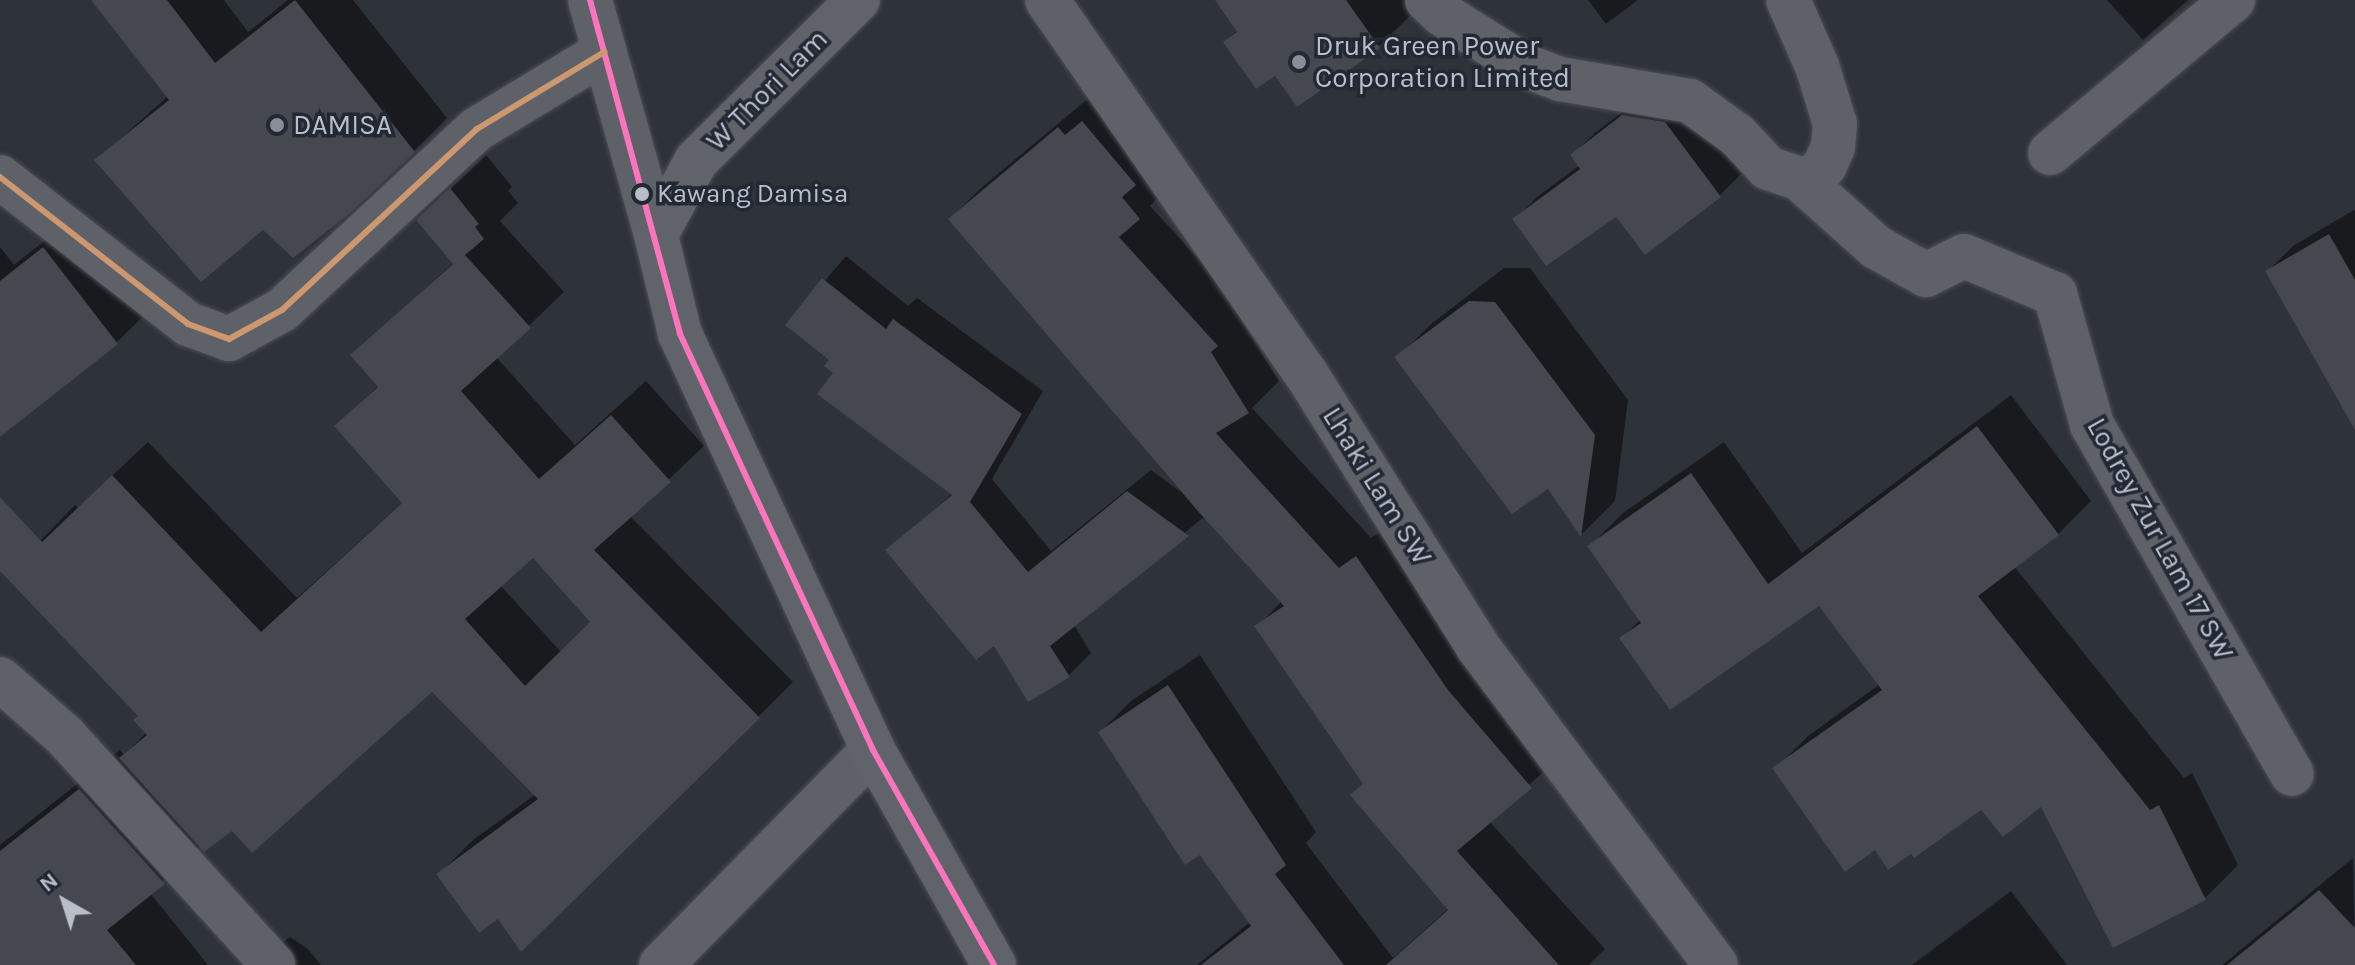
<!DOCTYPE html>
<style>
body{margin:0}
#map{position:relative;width:2355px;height:965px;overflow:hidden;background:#2e3239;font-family:Karla,sans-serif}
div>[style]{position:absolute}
.shadow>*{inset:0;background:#0007}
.building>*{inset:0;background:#45484e}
.roads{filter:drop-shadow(0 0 2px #4a4d52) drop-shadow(0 0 2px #4a4d52)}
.minor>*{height:44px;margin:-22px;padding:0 22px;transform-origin:22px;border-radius:22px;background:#5e6168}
.major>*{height:44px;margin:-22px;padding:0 22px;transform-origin:22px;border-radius:22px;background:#606369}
.bus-1>*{height:6px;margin:-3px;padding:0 3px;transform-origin:3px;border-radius:3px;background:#fc73be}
.bus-2>*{height:6px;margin:-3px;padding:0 3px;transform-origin:3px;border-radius:3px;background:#cd976f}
.dots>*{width:22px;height:22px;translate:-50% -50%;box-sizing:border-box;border:4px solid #222834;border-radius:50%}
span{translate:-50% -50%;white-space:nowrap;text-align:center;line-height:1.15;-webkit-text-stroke:7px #222834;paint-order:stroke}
.bus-label{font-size:26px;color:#b9bec9}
.left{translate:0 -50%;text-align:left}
.poi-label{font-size:28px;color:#b9bec9}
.street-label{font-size:28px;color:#b9bec9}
.north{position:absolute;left:24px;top:861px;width:80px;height:80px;-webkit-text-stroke:6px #222834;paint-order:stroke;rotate:321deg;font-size:22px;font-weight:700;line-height:32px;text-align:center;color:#b9bec9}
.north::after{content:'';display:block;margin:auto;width:28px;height:36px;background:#b9bec9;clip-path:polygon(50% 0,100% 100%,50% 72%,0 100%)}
</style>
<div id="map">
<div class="shadow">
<i style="clip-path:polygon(94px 0,224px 0,248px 32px,288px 0,353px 0,447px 118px,414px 151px,263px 228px,97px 160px,168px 96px)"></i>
<i style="clip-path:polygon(1218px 0,1412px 0,1418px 8px,1379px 46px,1298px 104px,1276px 73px,1225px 42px,1238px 30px)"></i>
<i style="clip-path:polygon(1588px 0,1638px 0,1606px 24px)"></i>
<i style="clip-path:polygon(2107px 0,2188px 0,2143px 40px)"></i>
<i style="clip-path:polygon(1647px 93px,1688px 100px,1742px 173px,1720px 195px,1645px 252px,1616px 214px,1514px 220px,1537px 197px,1580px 165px,1572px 155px,1595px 133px)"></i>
<i style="clip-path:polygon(1090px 97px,1170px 186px,1150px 206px,1248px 313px,1241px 320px,1279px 381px,1252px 408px,1371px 538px,1388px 527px,1561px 756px,1489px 821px,1605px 949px,1589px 965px,1197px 965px,1250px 922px,1200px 853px,1100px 732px,1131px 701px,1200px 655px,1316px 832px,1306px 843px,1393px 958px,1449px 908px,1257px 627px,1282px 601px,1205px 516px,1074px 625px,1091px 653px,1068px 676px,994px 643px,887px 551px,953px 493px,836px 372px,832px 359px,788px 324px,846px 256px,908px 306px,917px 298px,1043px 391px,992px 479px,1051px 551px,1151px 470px,1182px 493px,950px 219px,981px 188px)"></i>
<i style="clip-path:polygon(evenodd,486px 155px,512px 187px,508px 191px,518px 203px,500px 221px,564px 292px,496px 357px,575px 445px,646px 381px,704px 446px,630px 516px,793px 682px,758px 717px,498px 917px,438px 875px,473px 840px,536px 794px,432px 689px,232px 828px,201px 845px,150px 893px,208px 965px,0 965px,0 845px,120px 750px,124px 755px,147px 732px,140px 715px,7px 575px,75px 505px,78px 508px,148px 442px,297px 598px,404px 501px,337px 426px,379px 385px,353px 355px,454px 262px,418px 220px,486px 155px,534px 556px,592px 621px,561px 652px,500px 585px,534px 556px)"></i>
<i style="clip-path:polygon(2354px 210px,2355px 211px,2355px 426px,2268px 271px,2293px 246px)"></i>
<i style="clip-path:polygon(77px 215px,151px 309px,117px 342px,0 434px,0 247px,14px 265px)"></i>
<i style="clip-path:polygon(1504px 268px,1530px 268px,1628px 400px,1615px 501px,1582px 534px,1548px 486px,1397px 358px,1431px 324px)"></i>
<i style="clip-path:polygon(2011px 395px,2091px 501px,2058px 534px,2014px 566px,2184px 778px,2192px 773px,2238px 865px,2205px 898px,2114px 945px,2041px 804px,1981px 807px,1911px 851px,1875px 847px,1775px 769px,1808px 736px,1880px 684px,1820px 604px,1622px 638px,1641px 619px,1590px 546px,1623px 513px,1724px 442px,1802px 553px)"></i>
<i style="clip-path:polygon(2353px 858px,2355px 965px,2222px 965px)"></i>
<i style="clip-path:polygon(2011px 891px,2067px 965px,1912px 965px)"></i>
<i style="clip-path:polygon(290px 937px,308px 949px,321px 965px,254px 965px)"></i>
</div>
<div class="building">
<i style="clip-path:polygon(91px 0,167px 0,215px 63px,295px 0,415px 152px,349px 214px,293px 258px,263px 230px,201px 282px,94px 160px,169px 100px)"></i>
<i style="clip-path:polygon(1215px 0,1346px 0,1380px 48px,1297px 107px,1275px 76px,1256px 89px,1223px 42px,1237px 32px)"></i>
<i style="clip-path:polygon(1622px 115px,1665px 122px,1721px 197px,1645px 255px,1616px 217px,1546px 266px,1512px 219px,1580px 169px,1570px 155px)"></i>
<i style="clip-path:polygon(1082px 121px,1136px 185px,1122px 197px,1140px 219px,1119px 237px,1218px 346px,1211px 352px,1249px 413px,1216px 433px,1339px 568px,1356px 556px,1448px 690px,1532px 788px,1457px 851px,1559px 965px,1386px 965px,1448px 910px,1350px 795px,1363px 784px,1254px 626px,1284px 606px,1197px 510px,948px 219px,1058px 127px,1065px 135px)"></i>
<i style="clip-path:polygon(evenodd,450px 188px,479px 224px,475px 227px,484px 239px,465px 255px,531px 328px,461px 391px,539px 479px,611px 415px,671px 482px,594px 550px,760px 718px,521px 952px,498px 919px,479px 933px,436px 874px,538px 799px,432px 692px,252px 853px,232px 831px,204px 852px,119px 758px,147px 735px,133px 720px,138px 716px,0 571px,0 497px,42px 542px,112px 475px,261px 632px,402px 503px,334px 426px,378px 387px,350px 355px,453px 264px,416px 220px,450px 188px,533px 558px,590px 622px,525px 686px,465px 619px,533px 558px)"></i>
<i style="clip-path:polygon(2329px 234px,2355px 280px,2355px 430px,2265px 271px)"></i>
<i style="clip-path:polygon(43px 247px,118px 344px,0 437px,0 281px)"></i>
<i style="clip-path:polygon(822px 278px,886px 329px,893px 319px,1022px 414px,970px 502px,1028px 572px,1127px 491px,1189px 536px,1050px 646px,1070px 677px,1028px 702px,994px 646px,976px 660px,885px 550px,952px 495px,817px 394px,833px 373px,824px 366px,829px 360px,785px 325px)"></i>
<i style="clip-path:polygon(1469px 301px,1495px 302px,1595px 435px,1581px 537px,1548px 489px,1512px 514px,1394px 357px)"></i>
<i style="clip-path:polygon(1977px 426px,2059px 535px,1978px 596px,2150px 810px,2159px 805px,2206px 900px,2113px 948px,2041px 807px,2003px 837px,1981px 810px,1914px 858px,1911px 854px,1888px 870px,1875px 850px,1845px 872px,1772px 768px,1882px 690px,1819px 606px,1670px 710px,1619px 638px,1641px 623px,1587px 546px,1691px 473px,1768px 584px)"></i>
<i style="clip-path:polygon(1168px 685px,1286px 865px,1275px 874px,1344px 965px,1201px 965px,1251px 926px,1200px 855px,1185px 865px,1098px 732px)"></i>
<i style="clip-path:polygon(79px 789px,165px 884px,107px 930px,136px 965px,0 965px,0 851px)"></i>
<i style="clip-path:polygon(2319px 890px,2355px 928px,2355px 965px,2227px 965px)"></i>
</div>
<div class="roads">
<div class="minor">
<i style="left:590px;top:0;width:244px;rotate:74.3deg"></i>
<i style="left:1047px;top:0;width:453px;rotate:55.3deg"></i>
<i style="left:1305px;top:372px;width:325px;rotate:57.8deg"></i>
<i style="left:1478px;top:647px;width:397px;rotate:53.2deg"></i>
<i style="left:1427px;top:0;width:21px;rotate:43deg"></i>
<i style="left:1442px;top:14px;width:96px;rotate:32.2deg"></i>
<i style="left:1523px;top:65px;width:40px;rotate:21deg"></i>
<i style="left:1560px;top:79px;width:132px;rotate:9.6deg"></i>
<i style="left:1690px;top:101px;width:58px;rotate:35.9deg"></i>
<i style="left:1737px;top:135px;width:45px;rotate:46.8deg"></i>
<i style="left:1768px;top:168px;width:34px;rotate:19deg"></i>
<i style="left:1800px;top:179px;width:14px;rotate:-8deg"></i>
<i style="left:1814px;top:177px;width:16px;rotate:-47deg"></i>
<i style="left:1825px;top:165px;width:20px;rotate:-66deg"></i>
<i style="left:1833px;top:147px;width:23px;rotate:-85deg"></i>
<i style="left:1835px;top:124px;width:61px;rotate:-107.2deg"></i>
<i style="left:1817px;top:66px;width:72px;rotate:-113.7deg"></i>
<i style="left:2050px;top:153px;width:239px;rotate:-39.9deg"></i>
<i style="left:0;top:177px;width:239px;rotate:38deg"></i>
<i style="left:188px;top:324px;width:44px;rotate:20.1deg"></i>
<i style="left:229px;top:339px;width:60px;rotate:-28.7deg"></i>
<i style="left:282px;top:310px;width:266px;rotate:-42.9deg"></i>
<i style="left:477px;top:129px;width:149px;rotate:-31.2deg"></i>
<i style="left:1800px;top:179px;width:102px;rotate:41.8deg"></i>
<i style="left:1876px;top:247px;width:57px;rotate:29.2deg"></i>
<i style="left:1926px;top:275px;width:42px;rotate:-26.6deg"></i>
<i style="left:1964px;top:256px;width:99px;rotate:22.7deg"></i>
<i style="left:2055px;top:294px;width:136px;rotate:74.2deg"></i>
<i style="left:2092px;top:425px;width:402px;rotate:60.2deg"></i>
<i style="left:0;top:679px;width:85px;rotate:41.2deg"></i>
<i style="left:64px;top:735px;width:311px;rotate:47.7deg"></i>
<i style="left:661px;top:965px;width:302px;rotate:-45.4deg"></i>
</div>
<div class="major">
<i style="left:858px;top:0;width:228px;rotate:135.2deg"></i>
<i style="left:696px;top:161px;width:84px;rotate:118.4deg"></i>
<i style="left:656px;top:235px;width:102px;rotate:76.4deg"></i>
<i style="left:680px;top:334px;width:459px;rotate:65.1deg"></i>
<i style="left:873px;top:750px;width:247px;rotate:60.6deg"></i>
</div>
</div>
<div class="bus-1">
<i style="left:590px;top:0;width:346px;rotate:74.9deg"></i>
<i style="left:680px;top:334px;width:459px;rotate:65.1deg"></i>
<i style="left:873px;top:750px;width:247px;rotate:60.6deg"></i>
</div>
<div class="bus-2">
<i style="left:0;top:177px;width:239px;rotate:38deg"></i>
<i style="left:188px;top:324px;width:44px;rotate:20.1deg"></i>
<i style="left:229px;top:339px;width:60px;rotate:-28.7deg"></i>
<i style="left:282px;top:310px;width:266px;rotate:-42.9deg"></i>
<i style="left:477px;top:129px;width:149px;rotate:-31.2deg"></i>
</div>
<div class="dots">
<i style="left:1299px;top:62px;background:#888d97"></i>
<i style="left:277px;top:125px;background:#888d97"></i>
<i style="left:642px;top:194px;background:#b9bec9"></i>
</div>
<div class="bus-label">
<span class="left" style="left:657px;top:194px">Kawang Damisa</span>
</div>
<div class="poi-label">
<span class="left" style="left:1315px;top:62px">Druk Green Power<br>Corporation Limited</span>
<span class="left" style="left:293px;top:125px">DAMISA</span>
</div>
<div class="street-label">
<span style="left:767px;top:90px;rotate:-45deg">W Thori Lam</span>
<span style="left:1377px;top:486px;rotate:58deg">Lhaki Lam SW</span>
<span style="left:2160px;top:539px;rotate:61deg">Lodrey Zur Lam 17 SW</span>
</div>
<div class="north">N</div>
</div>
